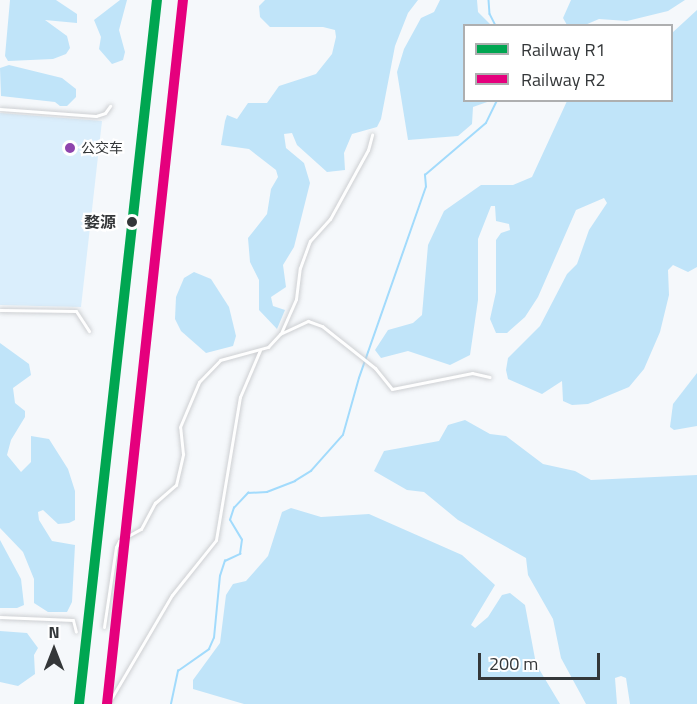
<!DOCTYPE html>
<meta charset="utf-8">
<style>
body{margin:0}
#map{position:relative;width:697px;height:704px;overflow:hidden;background:#f5f8fb;font-family:"Titillium Web","Noto Sans SC",sans-serif}
div>[style]{position:absolute}
.green>*{inset:0;background:#daeefc}
.forest>*{inset:0;background:#c0e4f9}
.stream>*{height:1.5px;margin:-0.75px;padding:0 0.75px;transform-origin:0.75px;border-radius:0.75px;background:#a2dbfc}
.roads{filter:drop-shadow(0 0 2px #cbcdd0) drop-shadow(0 0 2px #cbcdd0)}
.minor>*{height:3px;margin:-1.5px;padding:0 1.5px;transform-origin:1.5px;border-radius:1.5px;background:#fefefe}
.rail-1>*{height:10px;margin:-5px;padding:0 5px;transform-origin:5px;border-radius:5px;background:#00a651}
.rail-2>*{height:10px;margin:-5px;padding:0 5px;transform-origin:5px;border-radius:5px;background:#e5007d}
.dots>*{width:16px;height:16px;translate:-50% -50%;box-sizing:border-box;border:3px solid #fff;border-radius:50%}
span{translate:-50% -50%;white-space:nowrap;text-align:center;line-height:1.15;-webkit-text-stroke:4.5px #fff;paint-order:stroke}
.bus-label{font-size:14px;color:#343739}
.left{translate:0 -50%;text-align:left}
.stop-label{font-size:16px;color:#343739;font-weight:700}
.right{translate:-100% -50%;text-align:right}
.legend{position:absolute;left:463px;top:24px;width:210px;height:78px;box-sizing:border-box;background:#fff;border:2px solid #aeafb0;margin:0;padding:8px 10px;list-style:none;font-size:18px;color:#343739}
.legend li{display:flex;align-items:center;gap:12px;height:30px}
.legend b{width:30px;border:2px solid #aeafb0}
.north{position:absolute;left:24px;top:620px;width:60px;height:60px;-webkit-text-stroke:4px #fff;paint-order:stroke;rotate:0deg;font-size:16px;font-weight:700;line-height:24px;text-align:center;color:#343739}
.north::after{content:'';display:block;margin:auto;width:21px;height:27px;background:#343739;clip-path:polygon(50% 0,100% 100%,50% 72%,0 100%)}
.scale{position:absolute;left:478px;top:653px;width:122px;height:27px;box-sizing:border-box;border:3px solid #343739;border-top:0;padding-left:8px;font-size:18px;line-height:21px;white-space:nowrap;color:#343739;-webkit-text-stroke:4px #fff;paint-order:stroke}
</style>
<div id="map">
<div class="green">
<i style="clip-path:polygon(0 113px,102px 121px,81px 307px,0 305px)"></i>
</div>
<div class="forest">
<i style="clip-path:polygon(10px 0,56px 0,77px 14px,77px 23px,45px 20px,67px 36px,70px 48px,66px 54px,53px 59px,8px 61px,5px 56px)"></i>
<i style="clip-path:polygon(120px 0,127px 0,119px 30px,125px 52px,123px 60px,112px 64px,99px 49px,101px 37px,94px 20px)"></i>
<i style="clip-path:polygon(265px 0,418px 0,408px 13px,395px 46px,381px 119px,377px 127px,352px 134px,344px 153px,345px 170px,327px 172px,297px 145px,292px 133px,284px 134px,286px 148px,304px 163px,310px 183px,294px 247px,283px 265px,286px 287px,271px 297px,273px 306px,285px 310px,277px 329px,259px 310px,259px 280px,250px 262px,248px 238px,267px 214px,271px 189px,278px 177px,276px 170px,249px 149px,221px 145px,225px 121px,227px 115px,237px 119px,248px 103px,267px 103px,279px 86px,316px 74px,332px 54px,336px 37px,335px 30px,323px 27px,270px 27px,260px 17px,259px 6px)"></i>
<i style="clip-path:polygon(440px 0,477px 0,478px 12px,491px 25px,464px 26px,464px 100px,490px 101px,473px 107px,472px 124px,458px 136px,408px 140px,397px 72px,404px 49px,421px 18px,434px 12px)"></i>
<i style="clip-path:polygon(571px 0,685px 0,668px 11px,627px 21px,599px 19px,585px 25px,567px 25px,563px 18px)"></i>
<i style="clip-path:polygon(697px 10px,697px 267px,688px 272px,673px 265px,668px 270px,669px 295px,660px 332px,644px 369px,629px 387px,588px 404px,572px 405px,563px 401px,562px 381px,542px 394px,508px 379px,506px 370px,508px 358px,540px 326px,567px 274px,577px 264px,589px 230px,607px 203px,604px 198px,576px 210px,538px 297px,525px 317px,507px 333px,496px 333px,490px 319px,496px 292px,496px 240px,501px 233px,510px 230px,509px 224px,496px 221px,495px 206px,491px 206px,478px 239px,478px 300px,470px 355px,450px 365px,408px 351px,381px 358px,375px 350px,388px 330px,413px 323px,422px 315px,428px 245px,444px 211px,481px 185px,513px 185px,532px 177px,567px 101px,672px 100px,672px 33px)"></i>
<i style="clip-path:polygon(9px 65px,62px 78px,76px 89px,76px 97px,67px 106px,60px 106px,55px 102px,1px 96px,0 68px)"></i>
<i style="clip-path:polygon(194px 272px,211px 279px,229px 307px,236px 336px,233px 346px,206px 353px,181px 331px,175px 319px,176px 297px,184px 278px)"></i>
<i style="clip-path:polygon(0 343px,29px 364px,31px 375px,13px 388px,15px 403px,25px 411px,25px 417px,11px 440px,7px 455px,21px 472px,31px 462px,31px 436px,49px 439px,68px 469px,75px 491px,75px 520px,69px 523px,58px 524px,43px 510px,38px 512px,39px 520px,52px 541px,75px 545px,72px 602px,67px 612px,48px 612px,34px 603px,34px 579px,23px 552px,0 528px)"></i>
<i style="clip-path:polygon(697px 373px,697px 426px,674px 430px,670px 427px,673px 404px)"></i>
<i style="clip-path:polygon(465px 420px,490px 434px,506px 436px,543px 464px,575px 471px,591px 480px,697px 475px,697px 704px,630px 704px,626px 678px,621px 676px,615px 678px,617px 704px,586px 704px,561px 658px,553px 619px,528px 575px,526px 558px,458px 520px,424px 492px,407px 490px,374px 471px,384px 451px,439px 441px,448px 425px)"></i>
<i style="clip-path:polygon(291px 508px,321px 517px,369px 514px,462px 555px,495px 585px,471px 625px,475px 628px,488px 617px,502px 595px,510px 593px,525px 605px,536px 664px,560px 704px,244px 704px,193px 689px,193px 680px,220px 643px,226px 595px,233px 584px,246px 581px,268px 556px,282px 512px)"></i>
<i style="clip-path:polygon(0 540px,21px 579px,24px 605px,17px 608px,0 608px)"></i>
<i style="clip-path:polygon(0 631px,27px 633px,38px 648px,34px 655px,35px 674px,18px 686px,0 682px)"></i>
</div>
<div class="stream">
<i style="left:489px;top:0;width:14px;rotate:86deg"></i>
<i style="left:490px;top:14px;width:13px;rotate:63deg"></i>
<i style="left:171px;top:704px;width:34px;rotate:-78deg"></i>
<i style="left:178px;top:671px;width:38px;rotate:-35deg"></i>
<i style="left:209px;top:649px;width:12px;rotate:-66deg"></i>
<i style="left:214px;top:638px;width:62px;rotate:-84.5deg"></i>
<i style="left:220px;top:576px;width:16px;rotate:-72deg"></i>
<i style="left:225px;top:561px;width:17px;rotate:-25deg"></i>
<i style="left:240px;top:554px;width:14px;rotate:-82deg"></i>
<i style="left:242px;top:540px;width:23px;rotate:-121deg"></i>
<i style="left:230px;top:520px;width:13px;rotate:-72deg"></i>
<i style="left:234px;top:508px;width:21px;rotate:-47deg"></i>
<i style="left:248px;top:493px;width:19px;rotate:-3deg"></i>
<i style="left:267px;top:492px;width:30px;rotate:-21deg"></i>
<i style="left:295px;top:481px;width:19px;rotate:-32deg"></i>
<i style="left:311px;top:471px;width:48px;rotate:-48.4deg"></i>
<i style="left:343px;top:435px;width:59px;rotate:-74.3deg"></i>
<i style="left:359px;top:378px;width:202px;rotate:-70.7deg"></i>
<i style="left:426px;top:187px;width:12px;rotate:-95deg"></i>
<i style="left:425px;top:175px;width:80px;rotate:-40.4deg"></i>
<i style="left:486px;top:123px;width:25px;rotate:-64deg"></i>
</div>
<div class="roads">
<div class="minor">
<i style="left:0;top:109px;width:96px;rotate:4.2deg"></i>
<i style="left:96px;top:116px;width:9px;rotate:-18deg"></i>
<i style="left:105px;top:113px;width:9px;rotate:-54deg"></i>
<i style="left:0;top:310px;width:76px;rotate:0.8deg"></i>
<i style="left:76px;top:311px;width:24px;rotate:57deg"></i>
<i style="left:281px;top:333px;width:37px;rotate:-66deg"></i>
<i style="left:296px;top:299px;width:31px;rotate:-83deg"></i>
<i style="left:300px;top:268px;width:29px;rotate:-70deg"></i>
<i style="left:310px;top:241px;width:30px;rotate:-48deg"></i>
<i style="left:330px;top:219px;width:79px;rotate:-61.2deg"></i>
<i style="left:368px;top:150px;width:16px;rotate:-75deg"></i>
<i style="left:0;top:617px;width:73px;rotate:2.4deg"></i>
<i style="left:73px;top:620px;width:12px;rotate:76deg"></i>
<i style="left:104px;top:627px;width:81px;rotate:-81.5deg"></i>
<i style="left:116px;top:547px;width:7px;rotate:-63deg"></i>
<i style="left:119px;top:541px;width:25px;rotate:-29deg"></i>
<i style="left:141px;top:529px;width:30px;rotate:-62deg"></i>
<i style="left:155px;top:503px;width:28px;rotate:-41deg"></i>
<i style="left:176px;top:485px;width:32px;rotate:-77deg"></i>
<i style="left:183px;top:454px;width:27px;rotate:-96deg"></i>
<i style="left:180px;top:427px;width:49px;rotate:-67.1deg"></i>
<i style="left:199px;top:382px;width:30px;rotate:-46deg"></i>
<i style="left:220px;top:360px;width:50px;rotate:-15.2deg"></i>
<i style="left:268px;top:347px;width:18px;rotate:-47deg"></i>
<i style="left:280px;top:334px;width:31px;rotate:-25deg"></i>
<i style="left:308px;top:321px;width:15px;rotate:20deg"></i>
<i style="left:322px;top:326px;width:68px;rotate:38.4deg"></i>
<i style="left:375px;top:368px;width:27px;rotate:51deg"></i>
<i style="left:392px;top:389px;width:82px;rotate:-11.3deg"></i>
<i style="left:472px;top:373px;width:18px;rotate:13deg"></i>
<i style="left:108px;top:704px;width:126px;rotate:-59.6deg"></i>
<i style="left:172px;top:595px;width:70px;rotate:-51.3deg"></i>
<i style="left:216px;top:540px;width:145px;rotate:-80.5deg"></i>
<i style="left:240px;top:397px;width:51px;rotate:-66.9deg"></i>
</div>
</div>
<div class="rail-1">
<i style="left:79px;top:704px;width:708px;rotate:-83.68deg"></i>
</div>
<div class="rail-2">
<i style="left:107px;top:704px;width:708px;rotate:-83.84deg"></i>
</div>
<div class="dots">
<i style="left:70px;top:148px;background:#8e44ad"></i>
<i style="left:132px;top:222px;background:#343739"></i>
</div>
<div class="bus-label">
<span class="left" style="left:81px;top:148px">公交车</span>
</div>
<div class="stop-label">
<span class="right" style="left:116px;top:222px">婺源</span>
</div>
<ul class="legend">
<li><b style="height:8px;background:#00a651"></b>Railway R1</li>
<li><b style="height:8px;background:#e5007d"></b>Railway R2</li>
</ul>
<div class="north">N</div>
<div class="scale">200 m</div>
</div>
